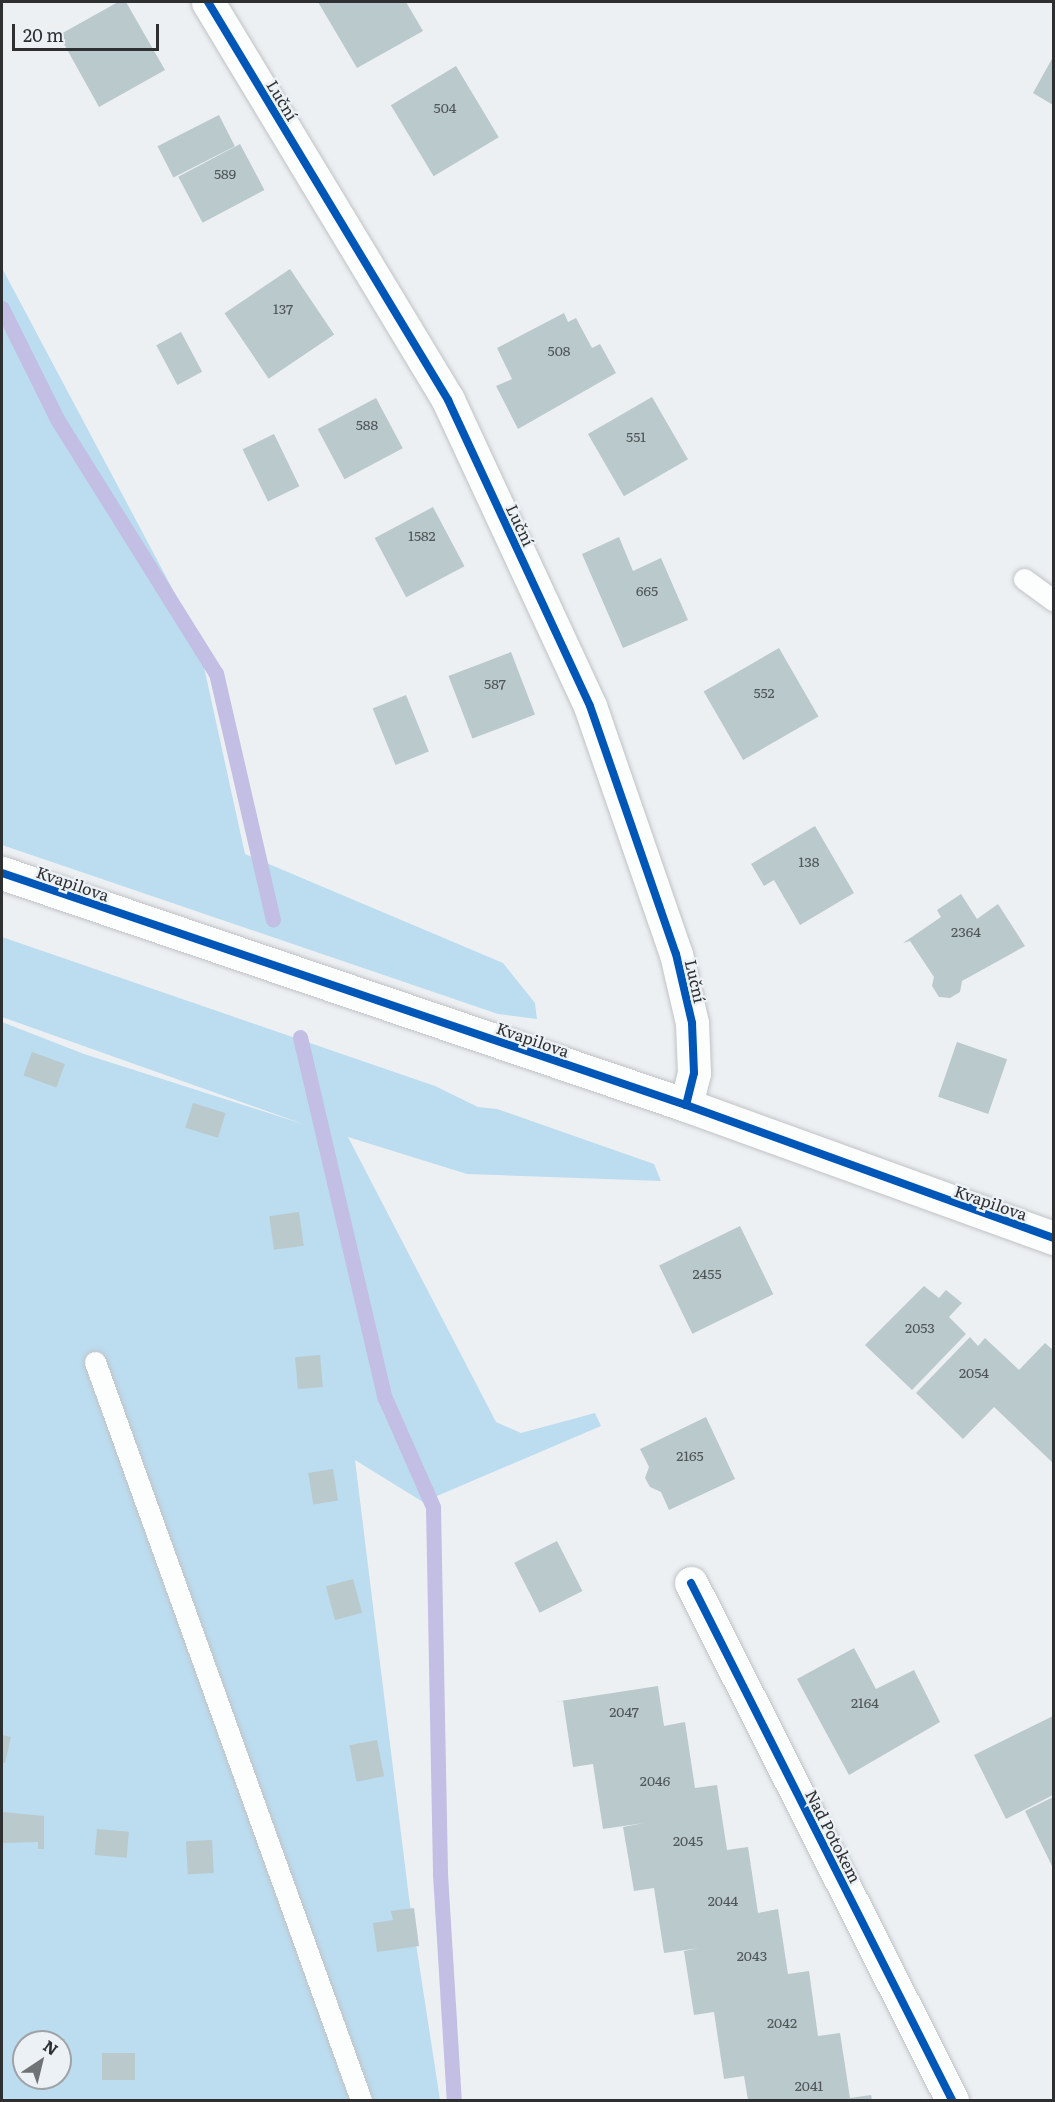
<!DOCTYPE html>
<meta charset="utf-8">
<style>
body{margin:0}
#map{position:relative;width:1055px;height:2102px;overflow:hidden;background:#edf0f3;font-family:Literata,serif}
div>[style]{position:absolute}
.green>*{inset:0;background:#bcdcef}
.stream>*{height:15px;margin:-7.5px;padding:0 7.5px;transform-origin:7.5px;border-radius:7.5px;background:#c2bee4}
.building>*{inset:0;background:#b9c9cc;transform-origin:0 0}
.roads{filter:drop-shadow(0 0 2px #c0c3c5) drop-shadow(0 0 2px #c0c3c5)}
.lane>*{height:21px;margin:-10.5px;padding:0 10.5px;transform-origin:10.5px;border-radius:10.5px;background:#fcfdfd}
.street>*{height:33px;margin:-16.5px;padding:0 16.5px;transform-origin:16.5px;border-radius:16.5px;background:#fcfdfd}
.cycleway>*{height:8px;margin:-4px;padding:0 4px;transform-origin:4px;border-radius:4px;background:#0057b8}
span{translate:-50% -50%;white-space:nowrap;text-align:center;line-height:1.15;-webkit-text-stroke:5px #ebf1f5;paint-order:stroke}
.number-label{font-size:14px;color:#505658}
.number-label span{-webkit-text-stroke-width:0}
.street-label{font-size:16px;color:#2d2f31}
.frame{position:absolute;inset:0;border:3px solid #2d2f31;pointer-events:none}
.north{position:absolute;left:12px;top:2030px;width:60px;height:60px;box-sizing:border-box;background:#ebf1f5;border:2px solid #9fa3a7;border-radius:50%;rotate:35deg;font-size:16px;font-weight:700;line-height:24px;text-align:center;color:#2d2f31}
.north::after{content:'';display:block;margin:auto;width:21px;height:27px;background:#707375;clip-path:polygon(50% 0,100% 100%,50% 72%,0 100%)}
.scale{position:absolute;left:12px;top:24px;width:147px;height:27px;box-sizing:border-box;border:3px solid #2d2f31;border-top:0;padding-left:8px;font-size:18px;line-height:21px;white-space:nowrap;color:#2d2f31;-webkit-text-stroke:4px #ebf1f5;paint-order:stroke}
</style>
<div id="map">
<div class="green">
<i style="clip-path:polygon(2px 268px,197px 635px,245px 854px,503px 963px,535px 1003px,537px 1019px,498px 1014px,2px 845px)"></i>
<i style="clip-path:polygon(evenodd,2px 937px,435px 1086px,478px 1107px,497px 1109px,654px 1164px,661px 1181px,467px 1174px,348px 1137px,496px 1422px,521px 1433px,595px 1413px,601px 1426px,423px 1502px,355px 1460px,409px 1898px,440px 2100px,2px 2100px,2px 1022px,84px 1054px,306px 1125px,2px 1017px,2px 937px,24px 2042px,60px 2042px,60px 2078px,24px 2078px,24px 2042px)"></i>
</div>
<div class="stream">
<i style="left:2px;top:308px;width:124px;rotate:63.6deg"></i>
<i style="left:57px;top:419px;width:300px;rotate:58deg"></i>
<i style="left:216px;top:673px;width:253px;rotate:77deg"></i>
<i style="left:300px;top:1037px;width:371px;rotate:76.8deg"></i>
<i style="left:385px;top:1398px;width:119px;rotate:66.2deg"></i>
<i style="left:433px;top:1507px;width:367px;rotate:88.9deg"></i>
<i style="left:440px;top:1874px;width:226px;rotate:86.5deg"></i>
</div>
<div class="building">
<i style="clip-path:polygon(118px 2px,126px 2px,165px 70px,99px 107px,59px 35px)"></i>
<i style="clip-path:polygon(318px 2px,406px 2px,423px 31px,357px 68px)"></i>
<i style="clip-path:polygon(1053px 57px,1053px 105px,1033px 93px)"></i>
<i style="left:456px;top:66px;width:83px;height:76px;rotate:59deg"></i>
<i style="left:219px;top:115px;width:35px;height:69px;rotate:63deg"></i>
<i style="left:240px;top:144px;width:52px;height:70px;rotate:62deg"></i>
<i style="left:290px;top:269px;width:79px;height:79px;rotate:56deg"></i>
<i style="clip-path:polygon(564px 313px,568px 322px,576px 318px,592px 348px,600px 344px,616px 373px,518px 429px,496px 386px,512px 379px,497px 348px)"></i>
<i style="left:181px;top:332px;width:45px;height:28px;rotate:62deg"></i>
<i style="left:652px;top:397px;width:72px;height:74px;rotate:60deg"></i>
<i style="left:376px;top:398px;width:57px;height:66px;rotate:62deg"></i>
<i style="left:274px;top:434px;width:58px;height:35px;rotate:64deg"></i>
<i style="left:433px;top:507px;width:67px;height:66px;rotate:62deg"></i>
<i style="clip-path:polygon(619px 537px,633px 571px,661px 558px,688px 620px,623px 648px,582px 554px)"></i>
<i style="left:779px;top:648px;width:79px;height:87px;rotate:60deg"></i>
<i style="left:511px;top:652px;width:67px;height:67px;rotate:69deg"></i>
<i style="left:406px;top:695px;width:61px;height:36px;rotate:68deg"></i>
<i style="clip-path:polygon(815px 826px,854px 893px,800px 925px,774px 880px,764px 886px,751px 864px)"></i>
<i style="clip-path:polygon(961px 894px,977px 919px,998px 904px,1025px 946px,962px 981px,960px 992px,950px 998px,939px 997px,932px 986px,934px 977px,910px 941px,903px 943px,941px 917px,937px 910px)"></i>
<i style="left:957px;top:1042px;width:53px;height:58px;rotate:19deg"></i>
<i style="left:32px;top:1052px;width:35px;height:25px;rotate:20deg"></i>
<i style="left:193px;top:1103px;width:34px;height:26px;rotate:17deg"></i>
<i style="left:299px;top:1212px;width:34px;height:30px;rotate:82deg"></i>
<i style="left:740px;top:1226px;width:76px;height:90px;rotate:64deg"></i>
<i style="clip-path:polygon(924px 1286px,939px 1298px,946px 1290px,962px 1303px,949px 1317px,966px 1334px,912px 1390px,865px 1345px)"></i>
<i style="clip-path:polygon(970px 1337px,978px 1346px,985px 1338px,1019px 1370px,1045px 1343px,1053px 1350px,1053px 1463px,994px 1407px,963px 1439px,916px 1393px)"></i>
<i style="left:320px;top:1355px;width:32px;height:25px;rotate:85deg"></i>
<i style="clip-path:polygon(706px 1417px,735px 1479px,669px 1510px,661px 1492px,650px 1487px,645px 1478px,649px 1467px,640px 1449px)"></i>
<i style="left:333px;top:1469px;width:32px;height:25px;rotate:81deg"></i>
<i style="left:557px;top:1541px;width:56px;height:48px;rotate:63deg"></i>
<i style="left:353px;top:1579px;width:35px;height:28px;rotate:75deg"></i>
<i style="clip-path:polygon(854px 1648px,876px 1689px,914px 1670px,940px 1722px,849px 1775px,797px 1679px)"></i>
<i style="clip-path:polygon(658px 1686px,664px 1726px,685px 1722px,695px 1788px,717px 1785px,727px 1850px,748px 1847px,758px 1913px,778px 1909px,788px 1974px,809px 1971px,818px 2036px,840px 2033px,850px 2098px,871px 2095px,872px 2100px,748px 2100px,744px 2076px,724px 2079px,714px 2012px,694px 2015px,684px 1951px,700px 1948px,664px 1953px,654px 1888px,634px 1891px,623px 1827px,644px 1823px,603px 1829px,593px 1764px,573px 1767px,563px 1701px,554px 1702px)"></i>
<i style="clip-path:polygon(1053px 1716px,1053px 1795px,1006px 1819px,974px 1755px)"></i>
<i style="clip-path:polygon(2px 1735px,11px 1737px,5px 1763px,2px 1763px)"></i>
<i style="left:377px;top:1740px;width:37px;height:28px;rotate:79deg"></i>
<i style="clip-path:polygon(1053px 1797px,1053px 1868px,1025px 1811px)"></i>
<i style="clip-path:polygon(3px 1812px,44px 1816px,44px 1849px,38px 1849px,38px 1842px,3px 1843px)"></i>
<i style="left:97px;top:1829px;width:32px;height:26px;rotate:5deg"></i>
<i style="left:212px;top:1840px;width:33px;height:26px;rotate:87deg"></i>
<i style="clip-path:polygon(414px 1908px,419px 1946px,377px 1952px,373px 1923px,393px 1920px,391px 1911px)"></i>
<i style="clip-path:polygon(35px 2039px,65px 2039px,65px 2065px,60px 2065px,60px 2042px)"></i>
<i style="left:102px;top:2053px;width:33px;height:27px"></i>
</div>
<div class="roads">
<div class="lane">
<i style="left:1024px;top:579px;width:37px;rotate:36deg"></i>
<i style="left:95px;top:1362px;width:784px;rotate:70.18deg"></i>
</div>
<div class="street">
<i style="left:208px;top:2px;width:465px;rotate:58.9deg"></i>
<i style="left:448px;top:400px;width:337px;rotate:65.1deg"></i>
<i style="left:590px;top:706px;width:262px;rotate:70.9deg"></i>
<i style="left:676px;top:954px;width:71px;rotate:76.9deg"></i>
<i style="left:692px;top:1023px;width:50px;rotate:87.7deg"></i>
<i style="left:694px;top:1073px;width:33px;rotate:104deg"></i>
<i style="left:2px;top:873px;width:722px;rotate:18.74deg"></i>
<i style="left:686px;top:1105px;width:391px;rotate:19.9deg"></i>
<i style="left:691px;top:1583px;width:579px;rotate:63.21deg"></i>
</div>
</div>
<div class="cycleway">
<i style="left:208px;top:2px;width:465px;rotate:58.9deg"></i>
<i style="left:448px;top:400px;width:337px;rotate:65.1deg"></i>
<i style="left:590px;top:706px;width:262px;rotate:70.9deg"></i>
<i style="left:676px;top:954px;width:71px;rotate:76.9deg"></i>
<i style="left:692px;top:1023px;width:50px;rotate:87.7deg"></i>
<i style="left:694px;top:1073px;width:33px;rotate:104deg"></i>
<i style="left:2px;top:873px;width:722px;rotate:18.74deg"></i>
<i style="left:686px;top:1105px;width:391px;rotate:19.9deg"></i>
<i style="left:691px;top:1583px;width:579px;rotate:63.21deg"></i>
</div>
<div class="number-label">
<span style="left:445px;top:107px">504</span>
<span style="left:225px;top:173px">589</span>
<span style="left:283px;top:308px">137</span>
<span style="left:559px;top:350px">508</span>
<span style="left:367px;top:424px">588</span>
<span style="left:636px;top:436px">551</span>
<span style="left:422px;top:535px">1582</span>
<span style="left:647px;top:590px">665</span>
<span style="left:495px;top:683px">587</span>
<span style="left:764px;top:692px">552</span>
<span style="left:809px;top:861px">138</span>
<span style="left:966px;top:931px">2364</span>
<span style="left:707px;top:1273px">2455</span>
<span style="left:920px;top:1327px">2053</span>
<span style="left:974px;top:1372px">2054</span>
<span style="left:690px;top:1455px">2165</span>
<span style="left:865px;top:1702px">2164</span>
<span style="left:624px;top:1711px">2047</span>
<span style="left:655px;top:1780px">2046</span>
<span style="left:688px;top:1840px">2045</span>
<span style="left:723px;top:1900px">2044</span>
<span style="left:752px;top:1955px">2043</span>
<span style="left:782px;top:2022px">2042</span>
<span style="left:809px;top:2085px">2041</span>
</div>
<div class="street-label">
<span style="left:283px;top:100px;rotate:59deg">Luční</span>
<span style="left:521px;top:525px;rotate:65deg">Luční</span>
<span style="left:73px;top:883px;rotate:19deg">Kvapilova</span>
<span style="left:696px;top:981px;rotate:77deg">Luční</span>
<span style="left:533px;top:1039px;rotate:19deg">Kvapilova</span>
<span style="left:991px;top:1202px;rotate:19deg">Kvapilova</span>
<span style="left:834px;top:1836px;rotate:63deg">Nad Potokem</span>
</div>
<div class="frame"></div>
<div class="north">N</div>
<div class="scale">20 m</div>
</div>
